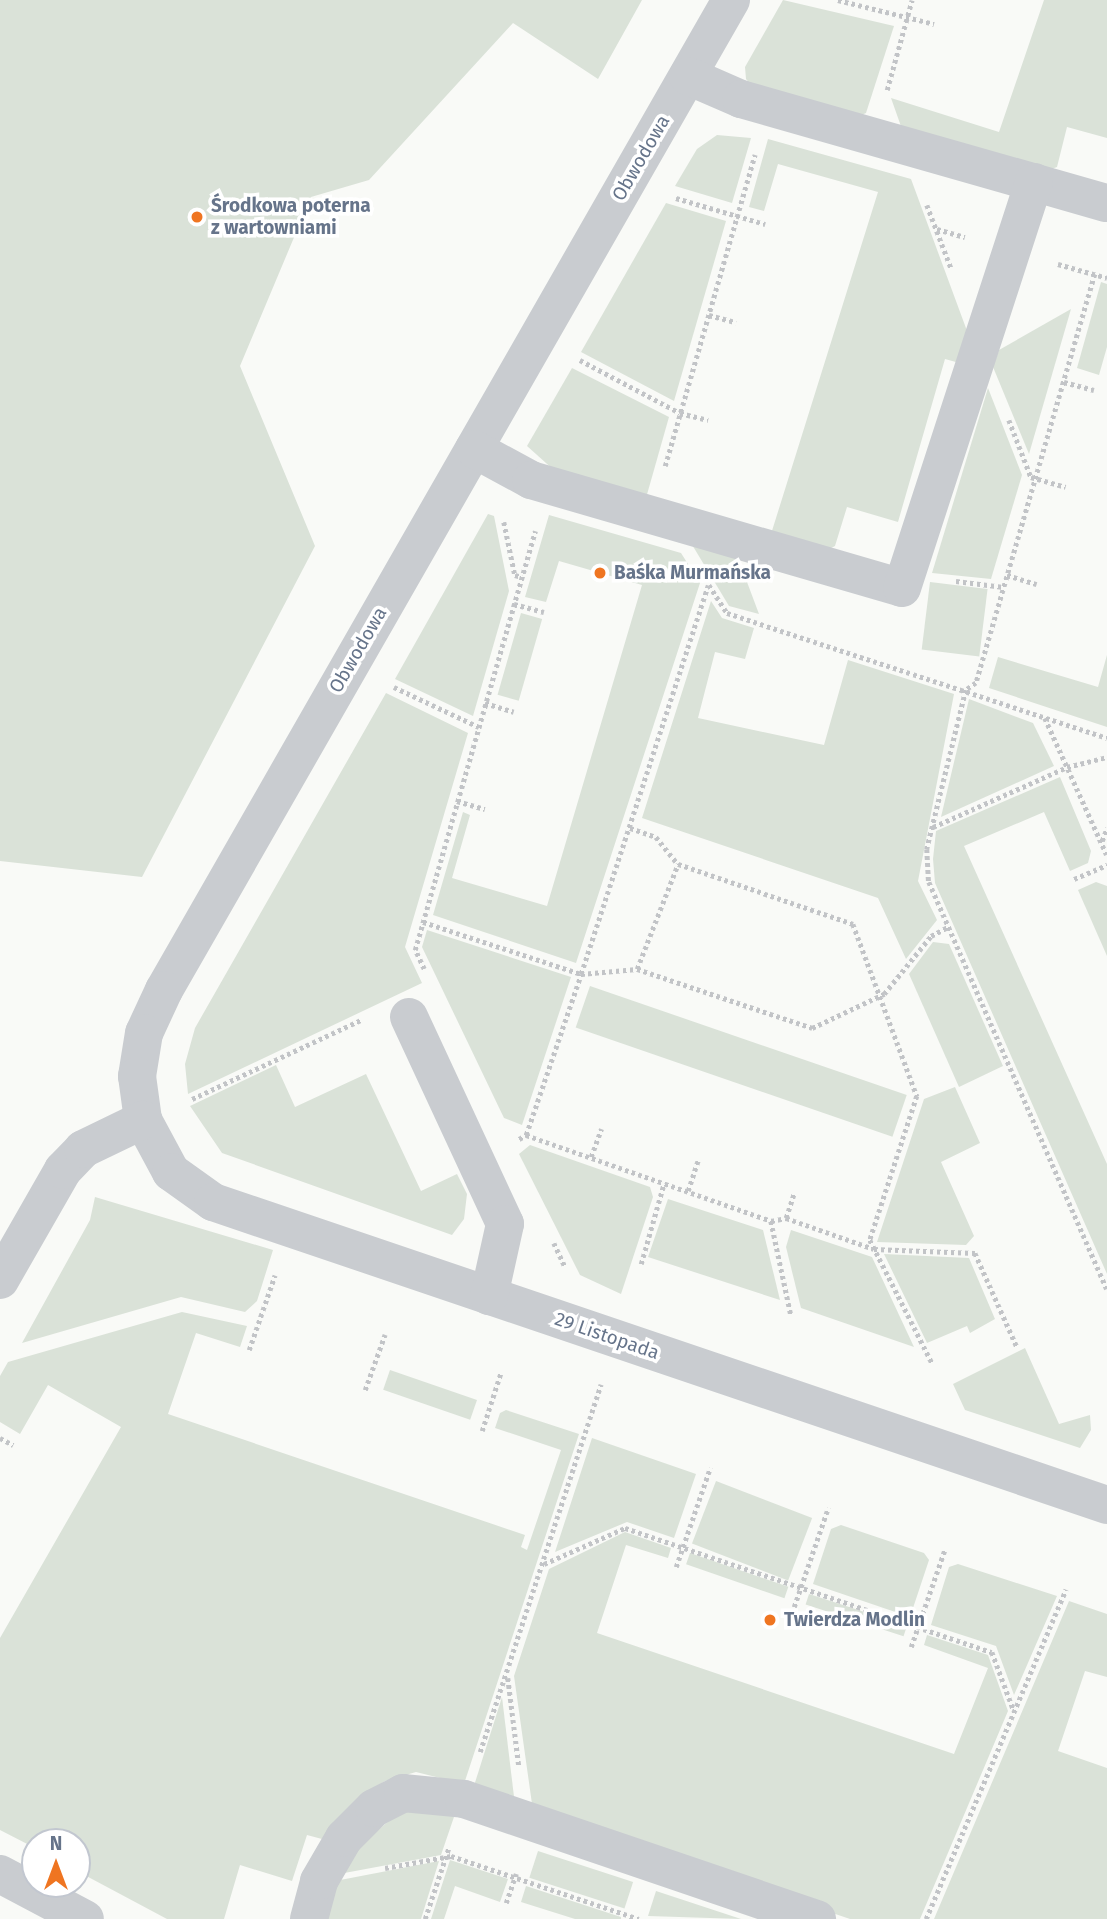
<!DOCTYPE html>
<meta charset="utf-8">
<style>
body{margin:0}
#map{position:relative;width:1107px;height:1919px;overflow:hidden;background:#f9faf7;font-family:"Fira Sans",sans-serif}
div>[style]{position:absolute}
.green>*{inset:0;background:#dae2d8;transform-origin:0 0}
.path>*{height:4.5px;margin-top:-2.25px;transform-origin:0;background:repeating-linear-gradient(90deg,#c2c4c7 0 3.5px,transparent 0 7px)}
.minor>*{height:38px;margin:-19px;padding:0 19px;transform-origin:19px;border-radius:19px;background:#c9ccd0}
.dots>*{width:19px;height:19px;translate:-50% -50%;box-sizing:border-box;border:4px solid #fff;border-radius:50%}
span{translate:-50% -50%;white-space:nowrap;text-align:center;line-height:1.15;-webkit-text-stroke:7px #fff;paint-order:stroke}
.street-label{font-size:19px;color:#66748a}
.poi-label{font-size:19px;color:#66748a;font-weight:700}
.left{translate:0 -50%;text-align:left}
.north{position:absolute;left:21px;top:1828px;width:70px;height:70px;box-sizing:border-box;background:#fff;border:2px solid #c2c7d0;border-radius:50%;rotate:0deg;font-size:19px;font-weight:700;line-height:28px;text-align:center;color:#66748a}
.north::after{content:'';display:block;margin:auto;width:24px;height:32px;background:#ef7521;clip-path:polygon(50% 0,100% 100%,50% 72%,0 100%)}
</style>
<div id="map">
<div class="green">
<i style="clip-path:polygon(0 0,642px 0,598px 79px,513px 23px,369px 180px,311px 197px,240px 366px,315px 546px,142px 877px,0 861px)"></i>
<i style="clip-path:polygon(783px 0,894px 26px,866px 113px,855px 118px,753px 88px,746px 79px,745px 67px)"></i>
<i style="clip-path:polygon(1044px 0,1107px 0,1107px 138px,1067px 127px,1057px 167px,1046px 171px,903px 132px,891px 98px,999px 132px)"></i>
<i style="clip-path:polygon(717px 135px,751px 138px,732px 203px,675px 186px,697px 149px)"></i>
<i style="clip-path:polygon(768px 139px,911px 179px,970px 339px,963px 364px,945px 359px,898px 522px,847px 507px,835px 546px,825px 551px,771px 534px,878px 192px,778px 164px,764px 211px,749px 207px)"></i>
<i style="clip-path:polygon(666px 203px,726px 221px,674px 401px,581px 352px)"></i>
<i style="clip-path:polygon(1101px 282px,1107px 284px,1107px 347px,1099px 375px,1077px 368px)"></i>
<i style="clip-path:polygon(1071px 309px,1029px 454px,993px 367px,999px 350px)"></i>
<i style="clip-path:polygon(572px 368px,669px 417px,646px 498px,556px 472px,527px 446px)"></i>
<i style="clip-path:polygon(988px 388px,1022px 475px,991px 579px,932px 573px)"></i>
<i style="clip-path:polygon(488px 514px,494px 516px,509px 591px,473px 716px,395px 679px)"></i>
<i style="clip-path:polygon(549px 515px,681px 553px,700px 583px,576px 963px,433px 915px,463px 812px,470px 815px,452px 878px,547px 906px,642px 585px,559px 561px,546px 602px,525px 597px)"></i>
<i style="clip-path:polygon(691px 543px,738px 558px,759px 614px,729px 606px)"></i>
<i style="left:930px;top:582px;width:58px;height:68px;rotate:7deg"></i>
<i style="clip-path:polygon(711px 601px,722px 618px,754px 628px,745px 659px,715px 652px,698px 718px,824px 745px,848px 660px,954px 694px,918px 881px,937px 920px,906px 959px,878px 898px,642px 818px)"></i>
<i style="left:521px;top:613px;width:22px;height:85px;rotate:16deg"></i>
<i style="clip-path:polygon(1107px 655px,1107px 727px,989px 688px,998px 657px,1098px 687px)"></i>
<i style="clip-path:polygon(386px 693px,468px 733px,405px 947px,422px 983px,188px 1094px,185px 1064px,195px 1028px)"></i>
<i style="clip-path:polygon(969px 699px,1033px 723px,1054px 766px,941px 817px)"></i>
<i style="clip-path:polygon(1060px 777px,1091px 851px,1088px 863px,1070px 871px,1044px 812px,964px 846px,1107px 1164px,1107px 1274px,935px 883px,933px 859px,936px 831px)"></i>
<i style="clip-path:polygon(1096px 882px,1107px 886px,1107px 956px,1078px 890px)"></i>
<i style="clip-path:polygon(427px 930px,571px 977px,522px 1125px,504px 1118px,422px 947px)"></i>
<i style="clip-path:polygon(933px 942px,949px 944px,1003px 1066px,959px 1087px,909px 974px)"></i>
<i style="left:590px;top:986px;width:335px;height:44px;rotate:19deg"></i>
<i style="clip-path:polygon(276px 1065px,295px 1107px,366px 1074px,421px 1191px,457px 1174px,467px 1194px,464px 1219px,452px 1235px,222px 1153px,190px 1106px)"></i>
<i style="clip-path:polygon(955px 1087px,980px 1143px,941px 1162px,974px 1236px,966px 1245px,877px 1242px,924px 1099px)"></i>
<i style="clip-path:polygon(530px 1145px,650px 1187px,653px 1197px,621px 1294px,580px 1275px,519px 1154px)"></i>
<i style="clip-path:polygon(95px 1197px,273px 1250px,257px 1301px,245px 1312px,181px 1297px,22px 1343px,90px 1220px)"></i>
<i style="clip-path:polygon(668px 1199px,763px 1230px,780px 1300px,648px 1257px)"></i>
<i style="clip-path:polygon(791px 1230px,872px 1257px,914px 1347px,801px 1308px,786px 1247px)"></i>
<i style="clip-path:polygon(884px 1254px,969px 1258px,995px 1319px,970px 1333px,967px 1326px,927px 1343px)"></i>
<i style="clip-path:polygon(182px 1312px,247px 1326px,240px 1347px,196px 1333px,168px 1414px,525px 1535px,521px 1547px,527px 1550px,561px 1450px,495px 1428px,500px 1413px,506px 1410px,579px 1434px,464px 1784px,416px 1772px,385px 1781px,356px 1800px,322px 1839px,307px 1835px,292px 1881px,240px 1865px,224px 1919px,167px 1919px,77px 1871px,77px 1842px,35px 1842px,35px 1848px,0 1830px,0 1638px,121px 1427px,48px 1385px,20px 1434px,0 1422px,0 1376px,8px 1362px)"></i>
<i style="clip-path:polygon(1025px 1348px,1059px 1424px,1090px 1415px,1091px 1430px,1080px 1448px,965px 1410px,953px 1384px)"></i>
<i style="left:390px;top:1370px;width:92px;height:21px;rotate:19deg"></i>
<i style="clip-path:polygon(592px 1438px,696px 1474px,674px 1538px,627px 1522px,555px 1552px)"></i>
<i style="left:716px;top:1481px;width:103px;height:67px;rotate:21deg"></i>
<i style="clip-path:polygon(841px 1525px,924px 1553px,929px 1560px,910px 1617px,813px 1584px,831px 1529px)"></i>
<i style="clip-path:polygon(625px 1532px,671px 1548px,668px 1558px,626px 1545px,597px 1633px,954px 1754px,988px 1668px,924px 1645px,927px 1635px,988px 1655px,1008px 1711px,920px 1919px,850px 1919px,533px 1811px,514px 1676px,549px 1569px)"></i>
<i style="left:690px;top:1553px;width:104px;height:12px;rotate:19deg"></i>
<i style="clip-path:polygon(958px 1564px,1057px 1596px,1014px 1695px,996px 1646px,931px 1625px,949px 1567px)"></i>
<i style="left:809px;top:1594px;width:103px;height:11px;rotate:18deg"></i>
<i style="clip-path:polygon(1069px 1601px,1107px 1614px,1107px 1677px,1085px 1671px,1058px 1751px,1107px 1768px,1107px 1919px,934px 1919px)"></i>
<i style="clip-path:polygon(502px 1697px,515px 1805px,473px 1789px)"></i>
<i style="clip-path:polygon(405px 1807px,455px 1814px,441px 1855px,339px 1874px,347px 1857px)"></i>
<i style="left:538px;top:1851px;width:100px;height:28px;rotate:18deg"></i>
<i style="clip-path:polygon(450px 1860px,508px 1879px,500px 1902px,455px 1886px,444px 1919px,431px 1919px)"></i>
<i style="clip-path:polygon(439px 1861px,421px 1919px,324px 1919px,335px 1881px)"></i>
<i style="clip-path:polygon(526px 1886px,621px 1917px,621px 1919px,575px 1919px,521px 1902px)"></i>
<i style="clip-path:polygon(656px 1891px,741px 1919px,648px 1916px)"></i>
</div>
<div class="path">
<i style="left:838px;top:0;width:99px;rotate:14deg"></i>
<i style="left:887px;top:90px;width:93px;rotate:-74.5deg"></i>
<i style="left:676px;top:198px;width:93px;rotate:16.3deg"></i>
<i style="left:927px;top:205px;width:67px;rotate:69.1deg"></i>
<i style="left:937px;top:229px;width:29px;rotate:16deg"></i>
<i style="left:1058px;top:264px;width:51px;rotate:15.9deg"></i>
<i style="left:1095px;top:274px;width:426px;rotate:106.2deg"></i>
<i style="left:976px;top:683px;width:12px;rotate:145deg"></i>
<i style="left:966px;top:690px;width:164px;rotate:103.8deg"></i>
<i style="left:927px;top:849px;width:33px;rotate:87deg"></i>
<i style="left:929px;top:882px;width:444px;rotate:66.4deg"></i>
<i style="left:709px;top:315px;width:28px;rotate:15deg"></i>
<i style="left:580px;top:360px;width:113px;rotate:27.9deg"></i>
<i style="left:680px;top:413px;width:29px;rotate:14deg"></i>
<i style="left:1064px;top:382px;width:31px;rotate:15deg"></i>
<i style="left:1009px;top:420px;width:61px;rotate:68.9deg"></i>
<i style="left:1031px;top:477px;width:36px;rotate:16deg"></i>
<i style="left:665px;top:466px;width:324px;rotate:-73.9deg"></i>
<i style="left:504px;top:522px;width:54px;rotate:78.3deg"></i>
<i style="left:515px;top:575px;width:7px;rotate:16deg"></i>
<i style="left:1007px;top:575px;width:31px;rotate:17deg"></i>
<i style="left:956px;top:581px;width:48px;rotate:7.1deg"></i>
<i style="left:709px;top:585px;width:33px;rotate:57deg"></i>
<i style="left:727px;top:613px;width:400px;rotate:18.2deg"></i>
<i style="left:514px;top:604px;width:31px;rotate:15deg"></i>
<i style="left:394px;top:687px;width:94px;rotate:25.2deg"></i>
<i style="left:485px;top:703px;width:30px;rotate:17deg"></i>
<i style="left:1045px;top:718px;width:150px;rotate:65.7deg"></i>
<i style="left:457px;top:801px;width:29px;rotate:16deg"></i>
<i style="left:933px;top:827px;width:147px;rotate:-24.1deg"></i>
<i style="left:1067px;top:767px;width:41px;rotate:-14deg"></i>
<i style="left:630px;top:828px;width:28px;rotate:19deg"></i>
<i style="left:656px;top:837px;width:35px;rotate:51deg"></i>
<i style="left:678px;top:864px;width:185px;rotate:18.9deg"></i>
<i style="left:853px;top:924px;width:184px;rotate:69.6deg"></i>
<i style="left:917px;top:1096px;width:151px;rotate:108.1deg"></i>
<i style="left:870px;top:1240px;width:138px;rotate:63.2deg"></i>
<i style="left:1102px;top:841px;width:14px;rotate:-69deg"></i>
<i style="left:1074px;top:879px;width:36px;rotate:-23deg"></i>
<i style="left:423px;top:922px;width:166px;rotate:18.2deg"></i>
<i style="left:581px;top:974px;width:409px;rotate:-71.9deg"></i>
<i style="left:424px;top:969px;width:21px;rotate:-115deg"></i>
<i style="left:415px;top:950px;width:436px;rotate:-74deg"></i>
<i style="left:637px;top:969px;width:113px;rotate:-68.7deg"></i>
<i style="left:192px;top:1099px;width:187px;rotate:-25.1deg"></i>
<i style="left:526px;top:1135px;width:170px;rotate:-71.1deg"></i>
<i style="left:581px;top:974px;width:56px;rotate:-5.1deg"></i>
<i style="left:637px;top:969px;width:185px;rotate:18.6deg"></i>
<i style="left:812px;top:1028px;width:80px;rotate:-25.3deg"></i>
<i style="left:884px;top:994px;width:75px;rotate:-51deg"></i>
<i style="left:931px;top:936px;width:19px;rotate:-28deg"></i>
<i style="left:519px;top:1139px;width:8px;rotate:-30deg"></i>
<i style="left:526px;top:1135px;width:260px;rotate:19.3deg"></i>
<i style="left:771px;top:1221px;width:15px;rotate:-11deg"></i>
<i style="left:786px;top:1218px;width:93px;rotate:19.4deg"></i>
<i style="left:874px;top:1249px;width:101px;rotate:2.3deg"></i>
<i style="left:975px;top:1253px;width:103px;rotate:65.9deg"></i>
<i style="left:591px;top:1157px;width:30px;rotate:-70deg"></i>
<i style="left:688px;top:1191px;width:32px;rotate:-72deg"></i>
<i style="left:786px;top:1218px;width:25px;rotate:-72deg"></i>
<i style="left:771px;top:1221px;width:96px;rotate:78deg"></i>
<i style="left:554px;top:1243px;width:26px;rotate:65deg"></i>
<i style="left:641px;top:1264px;width:84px;rotate:-74.1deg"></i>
<i style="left:249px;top:1350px;width:79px;rotate:-70.9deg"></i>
<i style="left:365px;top:1390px;width:59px;rotate:-70.3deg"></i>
<i style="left:482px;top:1431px;width:62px;rotate:-72.1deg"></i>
<i style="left:0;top:1438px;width:15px;rotate:28deg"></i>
<i style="left:544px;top:1564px;width:89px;rotate:-24deg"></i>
<i style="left:625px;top:1528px;width:387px;rotate:18.7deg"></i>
<i style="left:992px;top:1652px;width:63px;rotate:69.6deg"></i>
<i style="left:676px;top:1567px;width:105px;rotate:-71deg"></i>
<i style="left:794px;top:1607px;width:105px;rotate:-71deg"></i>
<i style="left:911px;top:1647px;width:104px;rotate:-70.9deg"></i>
<i style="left:508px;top:1678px;width:89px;rotate:82.9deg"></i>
<i style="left:480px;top:1752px;width:387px;rotate:-71.8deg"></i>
<i style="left:385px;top:1868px;width:67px;rotate:-10.3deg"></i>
<i style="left:451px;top:1856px;width:198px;rotate:18.5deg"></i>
<i style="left:506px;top:1903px;width:31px;rotate:-71deg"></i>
<i style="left:425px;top:1919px;width:76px;rotate:-71.6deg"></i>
<i style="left:926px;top:1919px;width:358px;rotate:-67deg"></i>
</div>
<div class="minor">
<i style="left:731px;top:0;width:1141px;rotate:119.8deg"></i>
<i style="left:164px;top:990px;width:47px;rotate:114.9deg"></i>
<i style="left:144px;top:1033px;width:44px;rotate:99.2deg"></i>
<i style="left:137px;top:1076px;width:44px;rotate:82.2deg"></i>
<i style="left:143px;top:1120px;width:59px;rotate:61.7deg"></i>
<i style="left:171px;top:1172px;width:52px;rotate:35.5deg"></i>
<i style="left:213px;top:1202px;width:944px;rotate:18.72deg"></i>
<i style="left:688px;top:76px;width:58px;rotate:23.5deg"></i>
<i style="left:741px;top:99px;width:380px;rotate:15.9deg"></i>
<i style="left:474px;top:449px;width:65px;rotate:28.5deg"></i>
<i style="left:531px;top:480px;width:386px;rotate:16.2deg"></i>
<i style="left:902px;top:588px;width:427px;rotate:-72deg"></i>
<i style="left:409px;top:1017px;width:228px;rotate:65.1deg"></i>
<i style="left:505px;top:1224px;width:74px;rotate:102.5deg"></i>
<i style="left:0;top:1280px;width:127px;rotate:-60.2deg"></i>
<i style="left:63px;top:1170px;width:29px;rotate:-46deg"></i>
<i style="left:83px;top:1149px;width:67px;rotate:-25.8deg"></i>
<i style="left:0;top:1874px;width:96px;rotate:27.9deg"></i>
<i style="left:309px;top:1919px;width:39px;rotate:-75deg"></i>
<i style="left:319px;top:1881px;width:50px;rotate:-59.8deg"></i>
<i style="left:344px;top:1838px;width:42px;rotate:-45deg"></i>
<i style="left:374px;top:1808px;width:33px;rotate:-27deg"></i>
<i style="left:403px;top:1793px;width:61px;rotate:5.6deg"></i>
<i style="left:464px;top:1799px;width:373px;rotate:18.8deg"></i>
</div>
<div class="dots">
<i style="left:197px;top:217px;background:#ef7521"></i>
<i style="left:600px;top:573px;background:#ef7521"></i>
<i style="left:770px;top:1620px;background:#ef7521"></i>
</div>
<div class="street-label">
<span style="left:641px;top:158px;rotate:-60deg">Obwodowa</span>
<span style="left:358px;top:650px;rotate:-60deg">Obwodowa</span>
<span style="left:607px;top:1336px;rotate:19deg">29 Listopada</span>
</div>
<div class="poi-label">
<span class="left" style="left:211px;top:217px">Środkowa poterna<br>z wartowniami</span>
<span class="left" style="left:614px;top:573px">Baśka Murmańska</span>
<span class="left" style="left:784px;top:1620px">Twierdza Modlin</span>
</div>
<div class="north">N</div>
</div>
